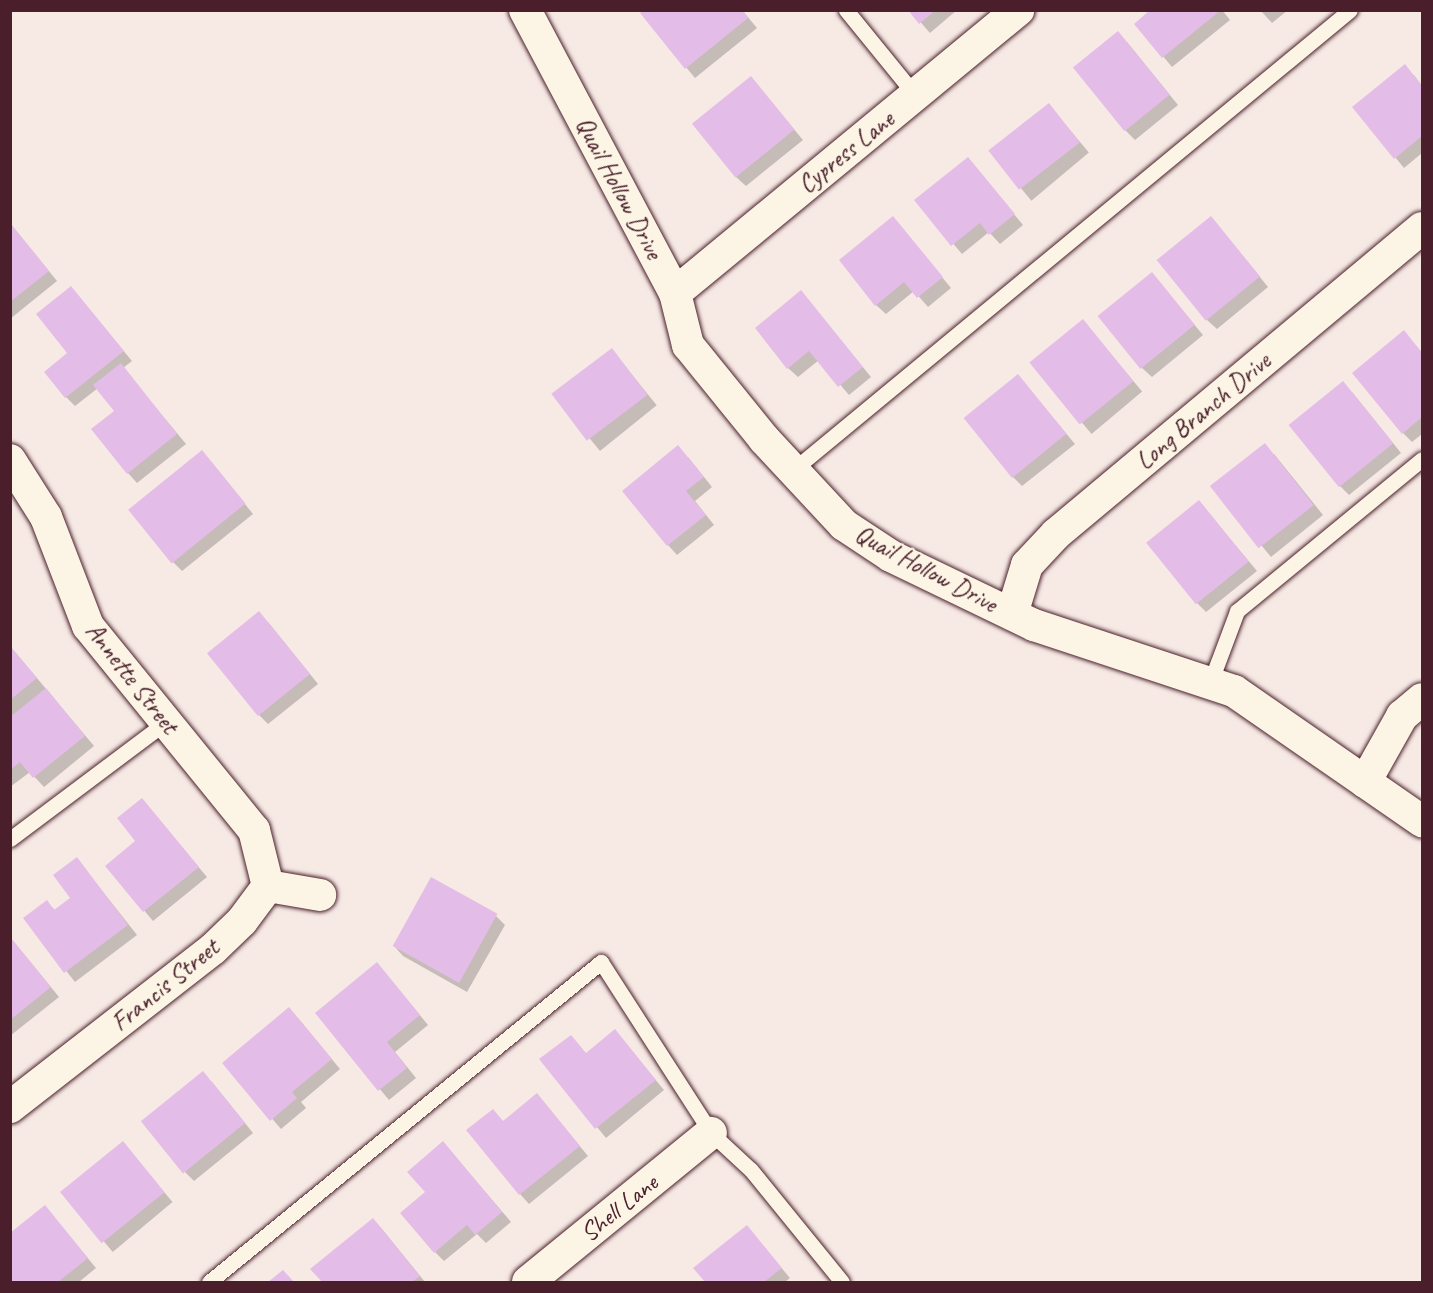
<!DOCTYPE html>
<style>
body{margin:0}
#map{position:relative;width:1433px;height:1293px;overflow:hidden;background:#f7eae5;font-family:Caveat,sans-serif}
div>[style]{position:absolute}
.shadow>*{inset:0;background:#0003;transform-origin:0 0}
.building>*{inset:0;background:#e3bde7;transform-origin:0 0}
.roads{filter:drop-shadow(0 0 2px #4a1f2b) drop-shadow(0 0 2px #4a1f2b)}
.service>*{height:15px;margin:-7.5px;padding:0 7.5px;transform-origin:7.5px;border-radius:7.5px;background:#fcf5e5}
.minor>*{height:32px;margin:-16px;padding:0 16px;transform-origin:16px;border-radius:16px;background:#fcf5e5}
span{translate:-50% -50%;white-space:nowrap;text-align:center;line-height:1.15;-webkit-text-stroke:4.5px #fcf5e5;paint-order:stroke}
.street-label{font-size:26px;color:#4a1f2b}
.frame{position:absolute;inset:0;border:12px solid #4a1f2b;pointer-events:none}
</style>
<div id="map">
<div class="shadow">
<i style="clip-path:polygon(646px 10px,742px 10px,757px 28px,695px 78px,642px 14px)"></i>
<i style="clip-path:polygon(910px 10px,957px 10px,930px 33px)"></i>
<i style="clip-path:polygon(1153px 10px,1222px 10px,1230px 20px,1172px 67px,1136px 24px)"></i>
<i style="clip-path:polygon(1260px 10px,1288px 10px,1272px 23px)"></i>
<i style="clip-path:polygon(1127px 42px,1178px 105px,1135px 140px,1126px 131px)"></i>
<i style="clip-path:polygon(1414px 75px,1422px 86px,1422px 153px,1404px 168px,1354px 107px)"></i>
<i style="clip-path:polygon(751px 78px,803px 140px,746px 186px,736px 177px)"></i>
<i style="left:1049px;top:105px;width:62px;height:75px;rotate:50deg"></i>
<i style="clip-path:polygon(968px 159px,1023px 225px,1000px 244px,989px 232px,962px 254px,916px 200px)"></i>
<i style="clip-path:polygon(893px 218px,951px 288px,928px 307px,914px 291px,886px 314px,876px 305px)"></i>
<i style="clip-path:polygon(10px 223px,57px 281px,10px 319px)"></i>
<i style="clip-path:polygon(1220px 228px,1268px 287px,1217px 329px,1207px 320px)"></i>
<i style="clip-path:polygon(1152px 274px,1203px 335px,1152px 377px,1142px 368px)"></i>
<i style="clip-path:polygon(71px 288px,132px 361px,123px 368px,186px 444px,137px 483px,128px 473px,116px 411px,98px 388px,75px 406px,66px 397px)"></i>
<i style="clip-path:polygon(801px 292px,871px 377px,849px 395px,819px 360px,798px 377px,788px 368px)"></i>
<i style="left:1083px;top:321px;width:92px;height:66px;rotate:50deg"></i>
<i style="clip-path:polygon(1413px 342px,1422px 353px,1422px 434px,1412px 442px,1403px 433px)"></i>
<i style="left:612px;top:350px;width:71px;height:73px;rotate:51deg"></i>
<i style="clip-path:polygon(1018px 376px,1075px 444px,1022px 486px,1013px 477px)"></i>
<i style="clip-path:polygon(1352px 392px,1401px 453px,1349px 495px,1340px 486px)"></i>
<i style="clip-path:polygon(1274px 454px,1323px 515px,1271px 557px,1213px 487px)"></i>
<i style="clip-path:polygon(688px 457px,712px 487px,695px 501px,714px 525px,677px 555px,668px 545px)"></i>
<i style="clip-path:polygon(211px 462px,253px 514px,182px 571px,173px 562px)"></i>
<i style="clip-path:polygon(1199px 502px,1257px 571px,1206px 612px,1197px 603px)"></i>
<i style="clip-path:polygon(268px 622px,318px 684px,268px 724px,259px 715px)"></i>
<i style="clip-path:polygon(10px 646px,94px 746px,44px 787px,30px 772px,10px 787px)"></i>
<i style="clip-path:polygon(142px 800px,207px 877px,153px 921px,107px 866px,138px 841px)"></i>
<i style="clip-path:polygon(77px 859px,137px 935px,75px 982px,25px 919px,47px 902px,56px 911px,72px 898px)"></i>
<i style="clip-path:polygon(496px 916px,505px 925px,467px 992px,403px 956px,394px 946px)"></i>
<i style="clip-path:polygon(10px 937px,59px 997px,10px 1036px)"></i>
<i style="clip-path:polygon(386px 974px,428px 1025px,395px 1052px,416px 1078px,389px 1100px,317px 1014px)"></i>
<i style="clip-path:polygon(298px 1018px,340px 1069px,301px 1102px,306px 1108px,281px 1129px,224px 1063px)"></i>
<i style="clip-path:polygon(615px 1031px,664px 1090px,606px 1138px,542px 1060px,586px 1054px)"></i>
<i style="clip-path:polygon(212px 1082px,253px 1133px,194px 1181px,185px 1172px)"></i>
<i style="clip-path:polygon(537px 1095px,588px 1156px,529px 1204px,520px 1194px,493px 1111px,504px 1122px)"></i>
<i style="left:123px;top:1143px;width:77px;height:78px;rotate:50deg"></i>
<i style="clip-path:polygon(452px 1153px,511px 1222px,486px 1243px,477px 1234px,444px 1261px,435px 1252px,427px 1192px)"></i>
<i style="clip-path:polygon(45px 1207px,96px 1268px,79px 1282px,10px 1282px,10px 1235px)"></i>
<i style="clip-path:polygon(373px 1220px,382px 1229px,425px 1282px,324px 1282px,313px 1269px)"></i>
<i style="clip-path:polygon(747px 1227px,790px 1278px,785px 1282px,707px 1282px,695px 1268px)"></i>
</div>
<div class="building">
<i style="clip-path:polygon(644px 10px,742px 10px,748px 18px,685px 69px,640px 13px)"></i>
<i style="clip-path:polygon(908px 10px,936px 10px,919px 24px)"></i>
<i style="clip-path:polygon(1150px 10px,1221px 10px,1162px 58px,1134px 24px)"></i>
<i style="left:1118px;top:31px;width:82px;height:58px;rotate:51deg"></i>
<i style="clip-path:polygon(1405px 64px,1422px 86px,1422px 136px,1394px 159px,1352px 107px)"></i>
<i style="left:751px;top:76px;width:69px;height:76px;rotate:51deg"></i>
<i style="left:1049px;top:103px;width:50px;height:77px;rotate:52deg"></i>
<i style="clip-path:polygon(968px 157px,1015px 214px,989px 235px,980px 223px,951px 246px,914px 200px)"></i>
<i style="clip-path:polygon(893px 216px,943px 277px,917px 298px,904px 282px,875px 306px,839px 260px)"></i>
<i style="left:1211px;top:216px;width:78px;height:70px;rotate:51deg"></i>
<i style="clip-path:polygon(10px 223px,49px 271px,10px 302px)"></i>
<i style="left:1152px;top:272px;width:68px;height:70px;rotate:51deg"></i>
<i style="clip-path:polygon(71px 286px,124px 351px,65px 398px,44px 372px,67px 353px,36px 314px)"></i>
<i style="clip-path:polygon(801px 290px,863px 367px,838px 387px,809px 351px,787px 369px,755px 328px)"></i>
<i style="left:1083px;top:319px;width:80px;height:69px;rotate:51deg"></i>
<i style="clip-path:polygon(1404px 330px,1422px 353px,1422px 417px,1402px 434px,1352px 373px)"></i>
<i style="left:612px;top:348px;width:59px;height:76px;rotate:53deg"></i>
<i style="clip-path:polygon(121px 363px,177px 434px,127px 474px,91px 429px,114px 411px,93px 385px)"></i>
<i style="left:1018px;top:374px;width:77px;height:70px;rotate:51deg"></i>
<i style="left:1343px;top:381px;width:80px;height:70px;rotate:51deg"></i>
<i style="left:1265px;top:443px;width:79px;height:70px;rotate:52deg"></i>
<i style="clip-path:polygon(678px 445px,704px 477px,686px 491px,706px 515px,667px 546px,622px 491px)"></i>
<i style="left:202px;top:450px;width:69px;height:95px;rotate:51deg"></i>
<i style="left:1199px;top:500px;width:79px;height:68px;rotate:51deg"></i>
<i style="left:259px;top:611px;width:81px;height:67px;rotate:51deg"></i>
<i style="clip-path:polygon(10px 646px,37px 678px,10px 700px)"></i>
<i style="clip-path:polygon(46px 688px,85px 736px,33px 778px,20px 762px,10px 770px,10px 717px)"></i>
<i style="clip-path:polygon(142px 798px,199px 867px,143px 912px,105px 866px,135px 841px,117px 818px)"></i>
<i style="clip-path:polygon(77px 857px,128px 925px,64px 973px,23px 918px,47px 900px,54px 910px,70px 898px,53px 875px)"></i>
<i style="left:431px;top:877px;width:76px;height:79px;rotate:29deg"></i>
<i style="clip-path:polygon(10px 937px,51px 987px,10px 1020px)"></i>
<i style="clip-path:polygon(377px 962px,420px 1015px,387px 1042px,407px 1068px,378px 1091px,315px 1013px)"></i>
<i style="clip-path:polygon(289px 1007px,332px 1059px,292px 1092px,297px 1098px,270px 1121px,222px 1063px)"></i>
<i style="clip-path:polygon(615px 1029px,656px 1080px,595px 1129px,539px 1059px,571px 1035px,586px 1053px)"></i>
<i style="left:203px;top:1071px;width:67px;height:80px;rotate:51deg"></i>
<i style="clip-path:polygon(537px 1093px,580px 1146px,519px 1195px,466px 1130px,493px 1109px,503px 1121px)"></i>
<i style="left:123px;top:1141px;width:66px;height:81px;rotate:51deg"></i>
<i style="clip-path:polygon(443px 1141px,502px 1212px,475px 1235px,467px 1225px,434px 1253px,400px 1213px,425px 1192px,407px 1172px)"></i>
<i style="clip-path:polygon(45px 1205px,88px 1258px,58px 1282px,10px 1282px,10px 1233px)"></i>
<i style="clip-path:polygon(373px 1218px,420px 1276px,412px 1282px,322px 1282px,310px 1269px)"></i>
<i style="clip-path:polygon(747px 1225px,782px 1268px,764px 1282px,705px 1282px,693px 1268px)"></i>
<i style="clip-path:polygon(283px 1270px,294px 1282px,268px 1282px)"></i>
</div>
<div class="roads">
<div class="service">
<i style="left:846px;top:10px;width:109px;rotate:50.9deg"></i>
<i style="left:793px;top:470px;width:722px;rotate:-39.55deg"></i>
<i style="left:1210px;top:683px;width:77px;rotate:-69.4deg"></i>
<i style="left:1237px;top:611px;width:239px;rotate:-39.4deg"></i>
<i style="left:10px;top:839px;width:195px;rotate:-36.9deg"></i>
<i style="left:209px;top:1282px;width:506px;rotate:-39.23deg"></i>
<i style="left:601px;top:962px;width:203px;rotate:57.2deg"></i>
<i style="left:711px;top:1133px;width:54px;rotate:42.8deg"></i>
<i style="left:751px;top:1170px;width:144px;rotate:50.9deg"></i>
</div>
<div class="minor">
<i style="left:525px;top:10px;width:320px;rotate:62.1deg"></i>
<i style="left:675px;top:293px;width:54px;rotate:76deg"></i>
<i style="left:688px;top:345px;width:121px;rotate:51deg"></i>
<i style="left:764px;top:439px;width:117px;rotate:47.1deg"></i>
<i style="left:844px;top:525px;width:56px;rotate:33.4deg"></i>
<i style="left:891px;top:556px;width:159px;rotate:25.8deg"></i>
<i style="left:1034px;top:625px;width:211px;rotate:18.3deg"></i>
<i style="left:1234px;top:691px;width:229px;rotate:34.7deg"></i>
<i style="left:675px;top:293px;width:445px;rotate:-39.5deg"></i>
<i style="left:10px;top:460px;width:67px;rotate:57.7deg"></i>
<i style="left:46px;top:517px;width:117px;rotate:68.9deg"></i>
<i style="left:88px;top:626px;width:263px;rotate:50.9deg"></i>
<i style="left:254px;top:830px;width:58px;rotate:76deg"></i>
<i style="left:1012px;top:614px;width:51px;rotate:-73deg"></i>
<i style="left:1027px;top:565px;width:42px;rotate:-46.9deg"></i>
<i style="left:1056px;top:534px;width:477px;rotate:-39.9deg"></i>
<i style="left:1365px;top:782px;width:76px;rotate:-60.7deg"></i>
<i style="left:1402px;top:716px;width:26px;rotate:-40deg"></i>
<i style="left:10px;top:1107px;width:257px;rotate:-37.9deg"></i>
<i style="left:213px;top:949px;width:40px;rotate:-44deg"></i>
<i style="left:242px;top:921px;width:44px;rotate:-53.4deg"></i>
<i style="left:268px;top:886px;width:53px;rotate:9.8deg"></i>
<i style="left:528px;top:1282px;width:236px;rotate:-39.2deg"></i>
</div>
</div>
<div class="street-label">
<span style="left:846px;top:152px;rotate:-39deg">Cypress Lane</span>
<span style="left:619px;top:188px;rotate:62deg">Quail Hollow Drive</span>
<span style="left:1203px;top:411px;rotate:-40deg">Long Branch Drive</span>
<span style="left:926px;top:569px;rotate:28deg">Quail Hollow Drive</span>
<span style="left:132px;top:678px;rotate:52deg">Annette Street</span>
<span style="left:165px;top:985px;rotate:-39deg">Francis Street</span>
<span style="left:619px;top:1208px;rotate:-39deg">Shell Lane</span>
</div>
<div class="frame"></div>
</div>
